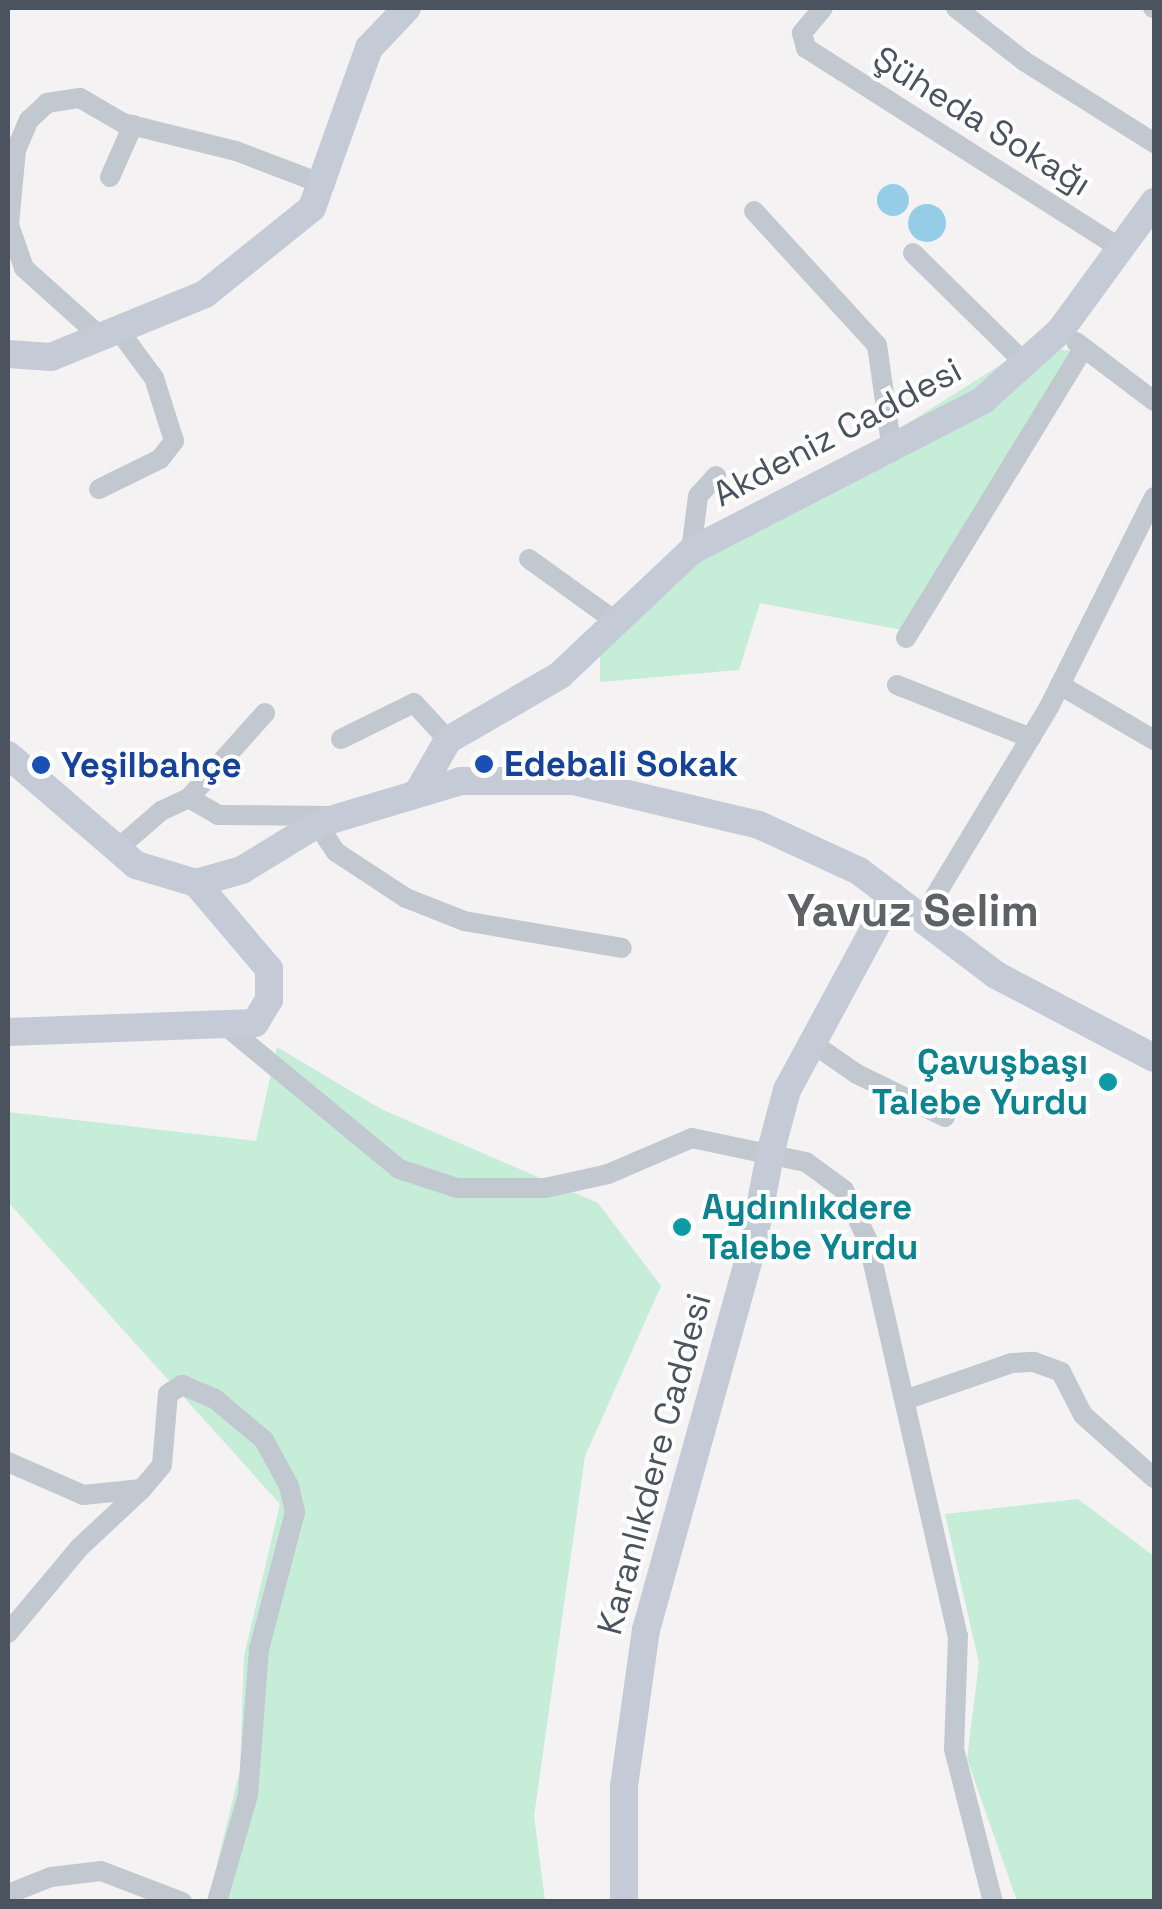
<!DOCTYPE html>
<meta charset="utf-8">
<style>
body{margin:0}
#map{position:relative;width:1162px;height:1909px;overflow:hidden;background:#f4f2f2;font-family:"Space Grotesk",sans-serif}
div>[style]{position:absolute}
.green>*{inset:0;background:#c5edd8}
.water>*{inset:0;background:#96cde6}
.round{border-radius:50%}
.street>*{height:20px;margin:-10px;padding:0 10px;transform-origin:10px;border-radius:10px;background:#c1c8cf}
.secondary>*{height:28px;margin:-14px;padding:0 14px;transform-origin:14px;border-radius:14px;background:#c4cbd6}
.dots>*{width:28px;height:28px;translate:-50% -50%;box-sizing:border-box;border:5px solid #fff;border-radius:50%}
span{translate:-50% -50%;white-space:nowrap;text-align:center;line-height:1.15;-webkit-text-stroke:8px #fff;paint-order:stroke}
.street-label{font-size:35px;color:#4b535e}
.transit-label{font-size:35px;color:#164399;font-weight:700}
.left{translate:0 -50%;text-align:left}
.culture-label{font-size:35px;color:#0d838f;font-weight:700}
.right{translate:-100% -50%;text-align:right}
.district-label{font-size:45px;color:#5f6166;font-weight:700}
.frame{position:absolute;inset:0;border:10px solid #4b535e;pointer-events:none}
</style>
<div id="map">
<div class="green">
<i style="clip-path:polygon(1032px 345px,1079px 352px,913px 632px,760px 603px,739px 670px,600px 682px,600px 631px,656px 582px)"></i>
<i style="clip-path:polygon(277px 1047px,381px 1109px,598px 1203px,661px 1286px,585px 1456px,534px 1816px,545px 1901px,208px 1901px,240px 1770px,244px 1656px,280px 1504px,8px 1202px,8px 1112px,256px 1141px)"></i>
<i style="clip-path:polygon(1078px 1499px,1154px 1556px,1154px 1901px,1017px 1901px,967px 1759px,979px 1663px,945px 1514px)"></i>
</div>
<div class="water">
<i class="round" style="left:877px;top:184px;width:32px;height:32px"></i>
<i class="round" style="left:908px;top:204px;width:38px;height:38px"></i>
</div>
<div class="street">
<i style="left:823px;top:8px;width:33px;rotate:130deg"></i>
<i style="left:802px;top:33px;width:16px;rotate:75deg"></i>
<i style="left:806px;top:48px;width:375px;rotate:32.5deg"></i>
<i style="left:956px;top:8px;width:86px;rotate:37.9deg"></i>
<i style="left:1024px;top:61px;width:154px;rotate:32.2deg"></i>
<i style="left:1153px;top:8px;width:1px"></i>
<i style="left:110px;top:177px;width:57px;rotate:-66.1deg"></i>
<i style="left:754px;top:211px;width:182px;rotate:47.5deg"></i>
<i style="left:877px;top:345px;width:106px;rotate:81.9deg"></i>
<i style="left:913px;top:253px;width:157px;rotate:44.5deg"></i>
<i style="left:102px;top:338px;width:105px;rotate:-138.1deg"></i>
<i style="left:24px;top:268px;width:46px;rotate:-109.2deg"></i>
<i style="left:9px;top:225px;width:75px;rotate:-84.7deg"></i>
<i style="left:16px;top:150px;width:33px;rotate:-67deg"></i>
<i style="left:29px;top:120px;width:25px;rotate:-43deg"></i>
<i style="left:47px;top:103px;width:33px;rotate:-9deg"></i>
<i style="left:80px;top:98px;width:50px;rotate:30.2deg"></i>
<i style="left:123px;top:123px;width:116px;rotate:13.9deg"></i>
<i style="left:236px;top:151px;width:95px;rotate:20.9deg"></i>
<i style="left:1076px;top:342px;width:98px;rotate:37.1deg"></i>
<i style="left:99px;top:489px;width:68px;rotate:-26.2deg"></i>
<i style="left:160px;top:459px;width:23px;rotate:-52deg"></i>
<i style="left:174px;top:441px;width:66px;rotate:-107.6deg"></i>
<i style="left:154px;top:378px;width:57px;rotate:-126.5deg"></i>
<i style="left:691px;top:551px;width:55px;rotate:-82.7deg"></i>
<i style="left:698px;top:496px;width:27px;rotate:-48deg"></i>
<i style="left:529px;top:559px;width:105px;rotate:35.7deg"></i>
<i style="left:906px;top:638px;width:340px;rotate:-58.5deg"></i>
<i style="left:897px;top:685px;width:144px;rotate:21.6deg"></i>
<i style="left:1060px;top:685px;width:109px;rotate:30.3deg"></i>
<i style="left:341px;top:739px;width:81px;rotate:-26.3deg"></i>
<i style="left:414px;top:703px;width:50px;rotate:47.4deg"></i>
<i style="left:189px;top:798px;width:34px;rotate:30deg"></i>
<i style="left:218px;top:815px;width:114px;rotate:0.5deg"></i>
<i style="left:317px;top:824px;width:34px;rotate:56deg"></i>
<i style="left:336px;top:852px;width:84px;rotate:33.3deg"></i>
<i style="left:406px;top:898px;width:62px;rotate:21.6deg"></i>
<i style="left:464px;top:921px;width:160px;rotate:9.7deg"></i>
<i style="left:116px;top:850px;width:60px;rotate:-40.9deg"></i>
<i style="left:161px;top:811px;width:31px;rotate:-25deg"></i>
<i style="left:189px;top:798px;width:114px;rotate:-48.2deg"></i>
<i style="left:920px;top:921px;width:250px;rotate:-58.9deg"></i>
<i style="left:1049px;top:707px;width:235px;rotate:-63.4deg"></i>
<i style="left:227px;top:1027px;width:223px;rotate:39.5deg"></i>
<i style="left:399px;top:1169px;width:61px;rotate:18.1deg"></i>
<i style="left:457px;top:1188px;width:88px"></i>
<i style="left:545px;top:1188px;width:65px;rotate:-12.5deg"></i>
<i style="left:608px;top:1174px;width:91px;rotate:-23.2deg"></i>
<i style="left:692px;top:1138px;width:116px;rotate:11.9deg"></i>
<i style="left:806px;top:1162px;width:47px;rotate:36.4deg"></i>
<i style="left:844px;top:1190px;width:56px;rotate:64.8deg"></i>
<i style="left:868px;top:1241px;width:405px;rotate:77.2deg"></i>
<i style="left:958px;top:1636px;width:113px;rotate:92deg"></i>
<i style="left:954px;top:1749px;width:158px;rotate:75.7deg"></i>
<i style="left:812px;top:1043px;width:55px;rotate:34.6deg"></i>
<i style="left:857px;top:1074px;width:98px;rotate:26deg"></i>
<i style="left:905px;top:1400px;width:113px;rotate:-19.1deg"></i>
<i style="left:1012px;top:1363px;width:22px;rotate:-3deg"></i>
<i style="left:1034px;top:1362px;width:29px;rotate:20deg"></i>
<i style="left:1061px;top:1372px;width:48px;rotate:62.9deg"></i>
<i style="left:1083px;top:1415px;width:95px;rotate:41.6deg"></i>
<i style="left:8px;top:1462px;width:82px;rotate:23.7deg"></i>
<i style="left:83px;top:1495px;width:59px;rotate:-5.8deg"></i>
<i style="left:142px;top:1489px;width:31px;rotate:-50deg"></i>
<i style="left:162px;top:1465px;width:71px;rotate:-85.2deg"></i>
<i style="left:168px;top:1394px;width:17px;rotate:-33deg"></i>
<i style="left:182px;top:1385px;width:36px;rotate:23deg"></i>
<i style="left:215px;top:1399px;width:64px;rotate:39.9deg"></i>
<i style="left:264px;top:1440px;width:52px;rotate:61.5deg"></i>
<i style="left:289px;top:1486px;width:27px;rotate:77deg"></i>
<i style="left:295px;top:1512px;width:142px;rotate:104.7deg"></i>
<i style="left:259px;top:1649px;width:146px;rotate:94.3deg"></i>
<i style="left:248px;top:1795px;width:111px;rotate:106.2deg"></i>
<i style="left:8px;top:1633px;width:111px;rotate:-50.1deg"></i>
<i style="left:79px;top:1548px;width:86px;rotate:-43.1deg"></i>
<i style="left:8px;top:1894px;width:46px;rotate:-21.6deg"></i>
<i style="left:51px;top:1877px;width:50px;rotate:-6.8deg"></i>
<i style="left:101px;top:1871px;width:87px;rotate:20.9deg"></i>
</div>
<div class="secondary">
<i style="left:8px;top:354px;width:43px;rotate:4deg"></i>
<i style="left:51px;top:357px;width:166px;rotate:-22.2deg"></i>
<i style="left:205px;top:294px;width:137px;rotate:-38.8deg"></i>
<i style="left:312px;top:208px;width:170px;rotate:-70.4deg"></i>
<i style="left:369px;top:48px;width:55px;rotate:-46.5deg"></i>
<i style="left:8px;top:755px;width:169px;rotate:40.7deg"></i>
<i style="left:136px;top:865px;width:63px;rotate:16.7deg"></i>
<i style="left:196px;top:883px;width:48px;rotate:-15.8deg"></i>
<i style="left:242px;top:870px;width:88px;rotate:-31.5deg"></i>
<i style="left:317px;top:824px;width:150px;rotate:-16.6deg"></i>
<i style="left:461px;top:781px;width:112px"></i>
<i style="left:573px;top:781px;width:191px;rotate:13.3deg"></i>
<i style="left:759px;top:825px;width:110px;rotate:24.7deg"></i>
<i style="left:859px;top:871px;width:172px;rotate:37.2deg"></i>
<i style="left:996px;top:975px;width:178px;rotate:27.7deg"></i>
<i style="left:418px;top:792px;width:60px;rotate:-60deg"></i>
<i style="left:448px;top:740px;width:129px;rotate:-30.1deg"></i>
<i style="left:560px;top:675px;width:180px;rotate:-43.4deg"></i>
<i style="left:691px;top:551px;width:329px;rotate:-27.3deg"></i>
<i style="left:983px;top:400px;width:103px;rotate:-41.9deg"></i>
<i style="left:1060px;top:331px;width:160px;rotate:-53.9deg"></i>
<i style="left:8px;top:1032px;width:247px;rotate:-2.1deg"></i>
<i style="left:255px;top:1023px;width:27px;rotate:-59deg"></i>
<i style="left:269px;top:1000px;width:31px;rotate:-90deg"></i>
<i style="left:269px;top:969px;width:113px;rotate:-130.3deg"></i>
<i style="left:624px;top:1902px;width:116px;rotate:-90deg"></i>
<i style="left:624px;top:1786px;width:158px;rotate:-82deg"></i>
<i style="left:646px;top:1630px;width:402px;rotate:-74.5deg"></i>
<i style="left:753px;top:1243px;width:95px;rotate:-79deg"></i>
<i style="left:771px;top:1150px;width:62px;rotate:-75.1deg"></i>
<i style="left:787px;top:1090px;width:221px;rotate:-61.6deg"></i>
</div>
<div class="dots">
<i style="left:484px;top:764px;background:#1a4fb4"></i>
<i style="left:41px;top:765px;background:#1a4fb4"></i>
<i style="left:1108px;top:1082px;background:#0f9aa8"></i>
<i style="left:682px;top:1227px;background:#0f9aa8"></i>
</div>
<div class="street-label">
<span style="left:982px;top:121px;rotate:32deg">Şüheda Sokağı</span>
<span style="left:837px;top:432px;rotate:-28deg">Akdeniz Caddesi</span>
<span style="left:654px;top:1464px;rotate:-75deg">Karanlıkdere Caddesi</span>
</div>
<div class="transit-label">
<span class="left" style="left:504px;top:764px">Edebali Sokak</span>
<span class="left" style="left:61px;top:765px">Yeşilbahçe</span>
</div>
<div class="culture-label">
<span class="right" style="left:1088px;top:1082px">Çavuşbaşı<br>Talebe Yurdu</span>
<span class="left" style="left:702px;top:1227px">Aydınlıkdere<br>Talebe Yurdu</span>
</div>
<div class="district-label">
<span style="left:913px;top:911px">Yavuz Selim</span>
</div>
<div class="frame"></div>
</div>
